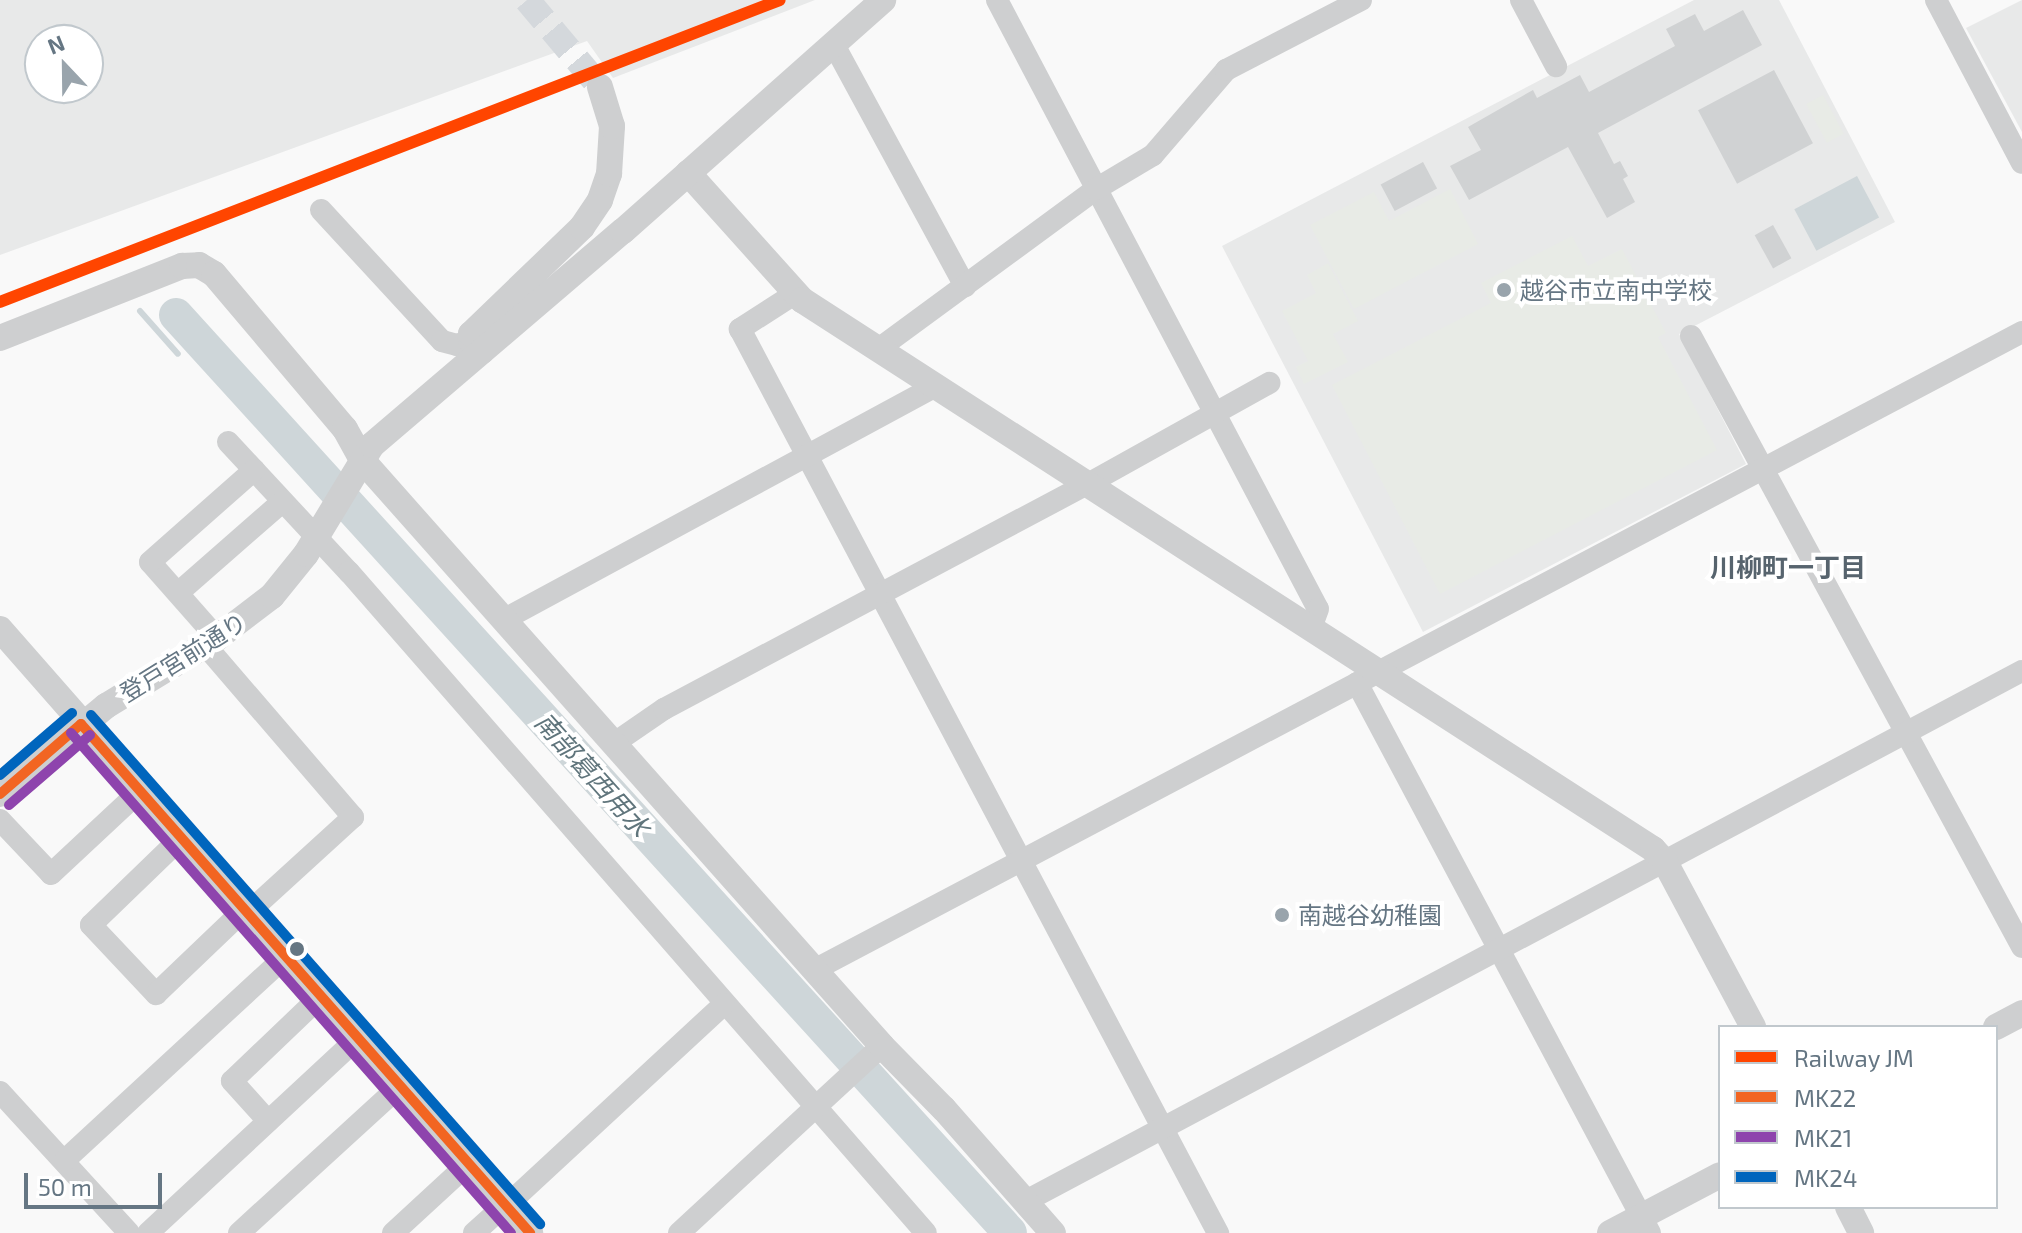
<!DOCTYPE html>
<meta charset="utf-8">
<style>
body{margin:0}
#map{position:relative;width:2022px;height:1233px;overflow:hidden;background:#f9f9f9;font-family:"Exo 2","Noto Sans JP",sans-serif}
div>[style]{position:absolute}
.built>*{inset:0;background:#e8e9e9}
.green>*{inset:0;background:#e8ebe6;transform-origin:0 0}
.water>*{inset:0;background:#ced6d9;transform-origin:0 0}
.stream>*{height:6px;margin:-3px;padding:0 3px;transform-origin:3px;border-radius:3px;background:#ced6d9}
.river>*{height:34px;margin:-17px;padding:0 17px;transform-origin:17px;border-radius:17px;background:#ced6d9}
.building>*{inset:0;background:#d0d2d3;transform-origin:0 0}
.tertiary-tunnel>*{height:26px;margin-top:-13px;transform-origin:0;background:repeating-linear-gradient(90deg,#d4d8dc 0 26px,transparent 0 39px)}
.minor>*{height:22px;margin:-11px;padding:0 11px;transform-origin:11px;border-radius:11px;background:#cecfd0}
.tertiary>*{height:26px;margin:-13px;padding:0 13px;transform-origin:13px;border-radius:13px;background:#cecfd0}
.bus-1>*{height:10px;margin:-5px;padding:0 5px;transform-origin:5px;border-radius:5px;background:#f26522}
.bus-2>*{height:10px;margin:-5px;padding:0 5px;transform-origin:5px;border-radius:5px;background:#8e44ad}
.bus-3>*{height:10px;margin:-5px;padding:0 5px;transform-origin:5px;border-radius:5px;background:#0065bd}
.rail-1>*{height:12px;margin:-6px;padding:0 6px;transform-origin:6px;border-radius:6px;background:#ff4500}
.dots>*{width:22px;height:22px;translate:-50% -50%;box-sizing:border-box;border:4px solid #fff;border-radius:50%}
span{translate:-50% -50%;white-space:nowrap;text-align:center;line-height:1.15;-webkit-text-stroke:8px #fff;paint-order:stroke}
.poi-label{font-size:24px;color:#657683}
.left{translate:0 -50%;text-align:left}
.street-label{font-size:24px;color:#657683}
.neighbourhood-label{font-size:26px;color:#57646e;font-weight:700}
.water-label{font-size:26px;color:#60757c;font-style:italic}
.legend{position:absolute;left:1718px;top:1025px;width:280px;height:184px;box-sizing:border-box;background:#fff;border:2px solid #c1c8cd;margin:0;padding:10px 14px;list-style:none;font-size:24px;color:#657683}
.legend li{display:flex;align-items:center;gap:16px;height:40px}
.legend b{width:40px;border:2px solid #c1c8cd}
.north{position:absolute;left:24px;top:24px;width:80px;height:80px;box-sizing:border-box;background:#fff;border:2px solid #c1c8cd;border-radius:50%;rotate:338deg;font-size:22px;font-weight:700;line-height:32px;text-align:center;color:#657683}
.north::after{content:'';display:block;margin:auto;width:28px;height:36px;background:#99a4ac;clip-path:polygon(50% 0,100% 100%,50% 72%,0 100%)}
.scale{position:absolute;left:24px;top:1173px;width:138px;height:36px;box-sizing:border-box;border:4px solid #657683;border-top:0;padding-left:10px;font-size:24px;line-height:28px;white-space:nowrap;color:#657683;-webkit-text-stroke:6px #fff;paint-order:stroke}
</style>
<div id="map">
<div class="built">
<i style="clip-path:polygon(evenodd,0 0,815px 0,613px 78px,587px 41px,0 255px,0 0,88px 40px,88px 88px,40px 88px,40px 40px,88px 40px)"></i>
<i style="clip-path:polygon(1694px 0,1779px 0,1895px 222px,1679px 334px,1746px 464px,1423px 632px,1222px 246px)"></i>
<i style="clip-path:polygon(2022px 0,2022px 132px,1966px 28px)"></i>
</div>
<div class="green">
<i style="left:1823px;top:95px;width:44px;height:19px;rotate:62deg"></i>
<i style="clip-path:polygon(1450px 189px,1478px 244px,1354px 309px,1310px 225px,1374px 192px,1389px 221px)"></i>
<i style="clip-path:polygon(1572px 236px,1588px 266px,1622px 249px,1666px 333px,1658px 337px,1717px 450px,1440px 594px,1332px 385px,1491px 303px,1481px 283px)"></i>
<i style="clip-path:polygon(1328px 263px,1358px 321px,1333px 334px,1348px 362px,1304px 384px,1296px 367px,1308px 361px,1282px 311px,1316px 293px,1307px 275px)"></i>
</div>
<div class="water">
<i style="left:1857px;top:176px;width:47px;height:71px;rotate:62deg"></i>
</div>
<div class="stream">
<i style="left:140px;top:311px;width:57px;rotate:48.5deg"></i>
</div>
<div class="river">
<i style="left:176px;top:315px;width:1240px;rotate:47.74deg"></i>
</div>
<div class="building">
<i style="clip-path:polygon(1743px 10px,1762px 45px,1598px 133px,1614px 164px,1620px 161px,1628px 176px,1623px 179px,1635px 202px,1607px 218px,1568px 147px,1469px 200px,1450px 166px,1481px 150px,1468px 127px,1533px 90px,1537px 98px,1580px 75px,1589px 92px,1675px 46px,1666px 29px,1695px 14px,1704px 31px)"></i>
<i style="left:1774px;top:70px;width:83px;height:86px;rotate:62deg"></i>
<i style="left:1423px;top:162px;width:30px;height:48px;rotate:62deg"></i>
<i style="left:1773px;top:225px;width:38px;height:21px;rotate:61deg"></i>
</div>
<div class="tertiary-tunnel">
<i style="left:527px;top:0;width:114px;rotate:50deg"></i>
</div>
<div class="minor">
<i style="left:997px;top:0;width:688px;rotate:62.21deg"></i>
<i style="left:1318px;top:609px;width:20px;rotate:110deg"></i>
<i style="left:1521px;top:0;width:75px;rotate:62.1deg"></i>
<i style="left:1936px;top:0;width:184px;rotate:62.2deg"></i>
<i style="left:833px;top:43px;width:277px;rotate:61.5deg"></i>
<i style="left:321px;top:210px;width:178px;rotate:47.3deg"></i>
<i style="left:442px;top:341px;width:16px;rotate:15deg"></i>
<i style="left:457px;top:345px;width:15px;rotate:-20deg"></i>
<i style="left:796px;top:293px;width:67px;rotate:147.3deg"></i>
<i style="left:740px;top:329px;width:1023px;rotate:62.13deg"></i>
<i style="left:1691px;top:336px;width:695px;rotate:61.55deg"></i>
<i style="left:877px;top:350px;width:272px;rotate:-36.3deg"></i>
<i style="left:1096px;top:189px;width:66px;rotate:-30.8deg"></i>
<i style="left:1153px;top:155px;width:112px;rotate:-49.3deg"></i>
<i style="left:1226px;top:70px;width:152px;rotate:-27.4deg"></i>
<i style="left:228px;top:442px;width:178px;rotate:47.1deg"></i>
<i style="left:349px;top:572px;width:877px;rotate:48.88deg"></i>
<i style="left:178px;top:593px;width:138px;rotate:-41.2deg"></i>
<i style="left:503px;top:620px;width:492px;rotate:-28.4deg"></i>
<i style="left:217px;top:638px;width:101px;rotate:-131.4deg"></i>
<i style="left:150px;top:562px;width:139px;rotate:-41.5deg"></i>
<i style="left:205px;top:645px;width:227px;rotate:49.3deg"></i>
<i style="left:353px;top:817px;width:142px;rotate:137.6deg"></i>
<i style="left:1357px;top:683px;width:623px;rotate:61.95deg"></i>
<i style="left:613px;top:744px;width:62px;rotate:-34.5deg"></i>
<i style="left:664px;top:709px;width:478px;rotate:-28deg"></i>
<i style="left:1086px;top:485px;width:210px;rotate:-29.1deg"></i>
<i style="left:0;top:820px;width:74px;rotate:46.6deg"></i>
<i style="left:51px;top:874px;width:122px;rotate:-43deg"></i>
<i style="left:181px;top:838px;width:125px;rotate:136deg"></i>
<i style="left:91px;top:925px;width:95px;rotate:46.7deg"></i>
<i style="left:156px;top:994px;width:123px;rotate:-43.7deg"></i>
<i style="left:816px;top:969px;width:1364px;rotate:-27.84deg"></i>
<i style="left:0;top:1092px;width:191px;rotate:47.5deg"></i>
<i style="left:268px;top:1121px;width:54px;rotate:-132deg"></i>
<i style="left:232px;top:1081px;width:123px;rotate:-43.7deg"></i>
<i style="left:65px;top:1160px;width:301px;rotate:-42.7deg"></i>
<i style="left:1024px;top:1202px;width:1130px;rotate:-28.02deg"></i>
<i style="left:506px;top:1206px;width:297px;rotate:-42.8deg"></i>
<i style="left:148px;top:1233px;width:285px;rotate:-42.9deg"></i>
<i style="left:239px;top:1233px;width:217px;rotate:-42.4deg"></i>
<i style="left:393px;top:1233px;width:102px;rotate:-42.6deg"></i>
<i style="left:474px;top:1233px;width:42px;rotate:-42.1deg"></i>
<i style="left:679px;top:1233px;width:276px;rotate:-42.7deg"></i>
</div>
<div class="tertiary">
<i style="left:688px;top:173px;width:171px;rotate:48.1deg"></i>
<i style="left:802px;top:300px;width:1013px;rotate:32.83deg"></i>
<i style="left:1653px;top:849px;width:18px;rotate:47deg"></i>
<i style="left:1665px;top:862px;width:187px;rotate:61.9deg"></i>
<i style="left:0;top:338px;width:196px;rotate:-21.6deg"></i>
<i style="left:182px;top:266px;width:17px;rotate:-3deg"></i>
<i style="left:199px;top:265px;width:17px;rotate:31deg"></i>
<i style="left:214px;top:274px;width:203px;rotate:49.8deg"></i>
<i style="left:345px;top:429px;width:37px;rotate:61deg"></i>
<i style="left:363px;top:461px;width:782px;rotate:48.42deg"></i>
<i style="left:882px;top:1046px;width:88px;rotate:45.5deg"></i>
<i style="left:944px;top:1109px;width:165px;rotate:48.7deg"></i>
<i style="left:482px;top:351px;width:16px;rotate:-135deg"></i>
<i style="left:471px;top:340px;width:6px;rotate:-90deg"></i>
<i style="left:471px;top:334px;width:154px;rotate:-43.9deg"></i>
<i style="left:582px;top:227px;width:32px;rotate:-56deg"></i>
<i style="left:600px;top:200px;width:28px;rotate:-71deg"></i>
<i style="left:609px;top:174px;width:48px;rotate:-86.4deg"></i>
<i style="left:612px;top:126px;width:41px;rotate:-107.1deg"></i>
<i style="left:0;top:629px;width:804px;rotate:48.73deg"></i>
<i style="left:0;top:794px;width:138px;rotate:-39.7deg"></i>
<i style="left:106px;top:706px;width:130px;rotate:-31.5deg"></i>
<i style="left:217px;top:638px;width:69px;rotate:-37.4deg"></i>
<i style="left:272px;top:596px;width:54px;rotate:-51deg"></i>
<i style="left:306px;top:554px;width:127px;rotate:-58.8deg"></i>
<i style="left:372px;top:445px;width:330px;rotate:-40.5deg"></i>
<i style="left:623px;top:231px;width:348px;rotate:-41.6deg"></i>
<i style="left:1996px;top:1027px;width:30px;rotate:-28deg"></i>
<i style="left:1848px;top:1207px;width:29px;rotate:63deg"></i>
<i style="left:1610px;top:1233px;width:124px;rotate:-27.8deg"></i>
</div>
<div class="bus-1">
<i style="left:81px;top:724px;width:679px;rotate:48.58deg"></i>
<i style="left:0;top:794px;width:107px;rotate:-40.8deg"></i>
</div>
<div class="bus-2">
<i style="left:71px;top:733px;width:666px;rotate:48.65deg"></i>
<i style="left:9px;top:805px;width:107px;rotate:-40.8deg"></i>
</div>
<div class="bus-3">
<i style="left:91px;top:715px;width:679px;rotate:48.58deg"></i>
<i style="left:0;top:775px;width:95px;rotate:-40.7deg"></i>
</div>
<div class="rail-1">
<i style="left:0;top:302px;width:836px;rotate:-21.17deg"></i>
</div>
<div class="dots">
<i style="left:1504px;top:290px;background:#99a4ac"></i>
<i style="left:1282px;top:915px;background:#99a4ac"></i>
<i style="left:297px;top:949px;background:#657683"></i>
</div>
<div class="poi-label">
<span class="left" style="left:1520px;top:290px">越谷市立南中学校</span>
<span class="left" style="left:1298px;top:915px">南越谷幼稚園</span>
</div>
<div class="street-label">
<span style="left:183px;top:657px;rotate:-32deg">登戸宮前通り</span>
</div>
<div class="neighbourhood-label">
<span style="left:1788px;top:567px">川柳町一丁目</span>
</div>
<div class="water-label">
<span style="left:593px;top:774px;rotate:48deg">南部葛西用水</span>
</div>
<ul class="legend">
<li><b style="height:10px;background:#ff4500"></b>Railway JM</li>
<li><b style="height:10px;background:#f26522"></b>MK22</li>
<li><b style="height:10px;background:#8e44ad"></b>MK21</li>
<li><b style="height:10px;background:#0065bd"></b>MK24</li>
</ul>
<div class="north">N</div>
<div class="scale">50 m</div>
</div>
